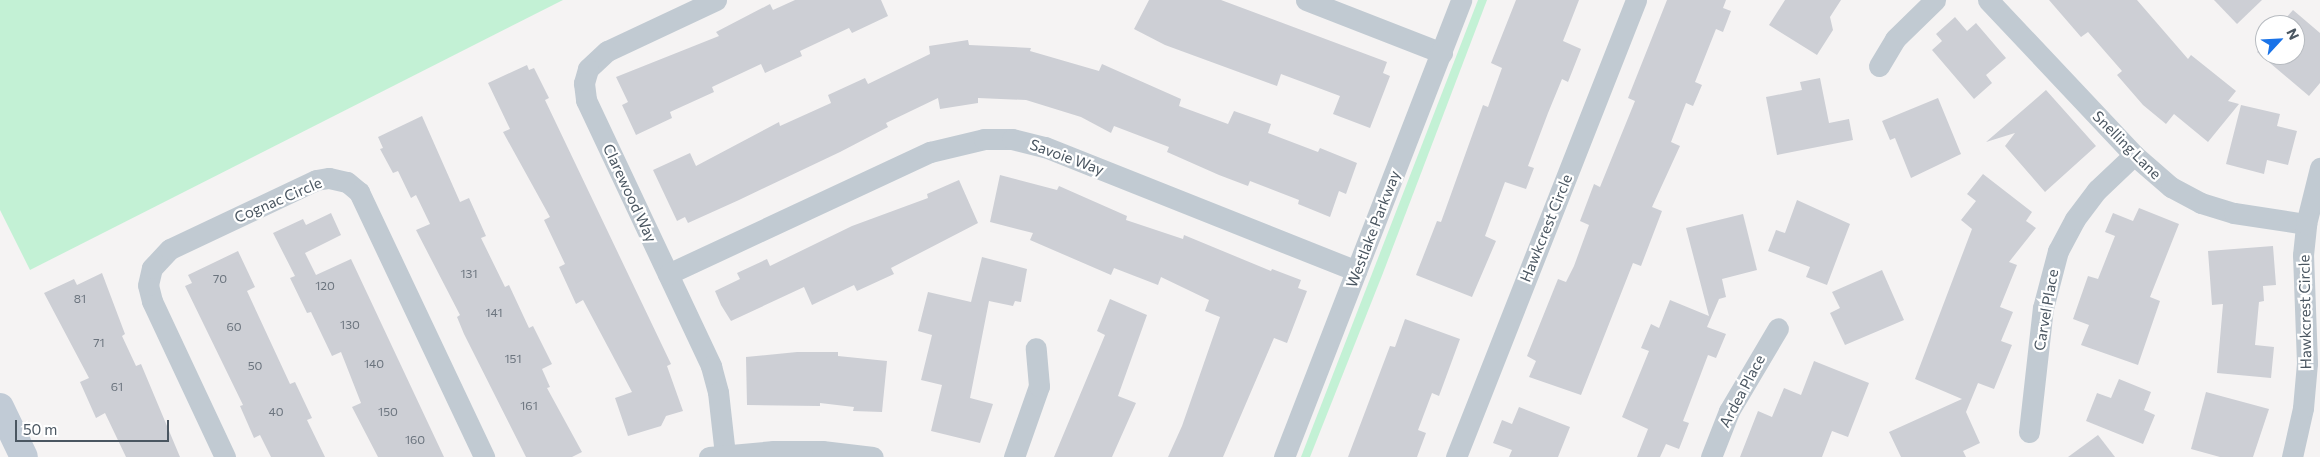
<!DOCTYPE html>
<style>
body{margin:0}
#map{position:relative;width:2320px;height:457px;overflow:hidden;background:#f5f3f3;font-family:Commissioner,sans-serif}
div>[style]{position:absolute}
.green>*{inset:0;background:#c3f1d5}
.building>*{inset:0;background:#cdcfd5}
.street>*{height:21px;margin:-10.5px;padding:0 10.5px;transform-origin:10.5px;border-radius:10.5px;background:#c1cad2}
.secondary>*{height:28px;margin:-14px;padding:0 14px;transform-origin:14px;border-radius:14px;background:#c1cbd6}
span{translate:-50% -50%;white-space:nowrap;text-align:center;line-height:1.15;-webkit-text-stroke:4.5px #fff;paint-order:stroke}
.number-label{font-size:12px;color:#6b747e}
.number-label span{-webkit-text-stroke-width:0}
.street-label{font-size:15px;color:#4a5661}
.north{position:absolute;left:2255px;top:15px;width:50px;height:50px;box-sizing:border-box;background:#fff;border:1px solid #b7bbc0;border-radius:50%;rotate:65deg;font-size:14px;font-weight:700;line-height:20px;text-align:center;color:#4a5661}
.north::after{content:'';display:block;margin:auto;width:18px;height:22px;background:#1a73e8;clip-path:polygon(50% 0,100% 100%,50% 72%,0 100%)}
.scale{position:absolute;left:15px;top:420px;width:154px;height:22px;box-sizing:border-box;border:2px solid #4a5661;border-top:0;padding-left:6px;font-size:15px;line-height:18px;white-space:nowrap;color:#4a5661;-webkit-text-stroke:4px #fff;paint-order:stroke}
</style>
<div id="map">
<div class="green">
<i style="clip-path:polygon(0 0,563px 0,30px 270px,0 210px)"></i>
<i style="clip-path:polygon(1478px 0,1487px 0,1383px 273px,1310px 457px,1301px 457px)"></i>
</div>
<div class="building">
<i style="clip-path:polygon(795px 0,881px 0,888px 16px,852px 33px,849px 28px,800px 51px,802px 56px,765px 73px,761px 64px,712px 87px,714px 92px,670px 112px,672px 118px,636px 135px,622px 105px,628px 102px,616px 77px,719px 36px,716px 32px,770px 4px,773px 10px)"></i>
<i style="clip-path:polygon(1149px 0,1221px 0,1387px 62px,1383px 73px,1390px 76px,1370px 128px,1333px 114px,1340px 96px,1281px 74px,1277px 86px,1165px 45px,1134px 29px)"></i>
<i style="clip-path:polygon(1516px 0,1579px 0,1563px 41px,1581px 49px,1568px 82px,1562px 79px,1548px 113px,1528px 166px,1534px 168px,1526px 189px,1505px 182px,1485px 236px,1496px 241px,1472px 297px,1416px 275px,1437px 221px,1441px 222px,1483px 105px,1488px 107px,1502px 68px,1491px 63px)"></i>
<i style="clip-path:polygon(1667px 0,1726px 0,1723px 8px,1731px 11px,1723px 32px,1716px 29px,1695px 82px,1702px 85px,1693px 106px,1686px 103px,1671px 142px,1680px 146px,1652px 207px,1662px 211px,1641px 266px,1633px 263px,1581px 395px,1529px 377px,1536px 361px,1527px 356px,1558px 279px,1566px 282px,1574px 266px,1589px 225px,1580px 221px,1594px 184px,1600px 187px,1635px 101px,1628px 98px)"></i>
<i style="clip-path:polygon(1785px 0,1841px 0,1830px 17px,1833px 30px,1817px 55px,1769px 25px)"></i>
<i style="clip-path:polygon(2049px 0,2137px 0,2188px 59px,2191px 55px,2236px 91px,2228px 101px,2239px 104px,2208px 142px,2174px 114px,2166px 124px,2143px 105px,2117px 75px,2122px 71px,2088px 32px,2081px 37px)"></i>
<i style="clip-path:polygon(2214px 0,2262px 0,2237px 24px)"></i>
<i style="clip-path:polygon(2293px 10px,2320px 33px,2320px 83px,2309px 96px,2257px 52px,2265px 43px,2265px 55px,2295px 55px,2295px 25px,2280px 25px)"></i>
<i style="clip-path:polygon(1955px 17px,1967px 31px,1976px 23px,2006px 58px,1986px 75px,1992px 83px,1974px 99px,1932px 50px,1942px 41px,1936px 34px)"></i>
<i style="clip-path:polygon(968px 40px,969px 45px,1031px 48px,1030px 51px,1099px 71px,1102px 64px,1181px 99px,1179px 106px,1228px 124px,1234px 111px,1271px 124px,1268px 133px,1318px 152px,1320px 148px,1357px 163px,1346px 194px,1339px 191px,1330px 217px,1298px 204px,1299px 200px,1250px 181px,1248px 186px,1219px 175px,1167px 152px,1169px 147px,1114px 126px,1111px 133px,1081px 117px,1026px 100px,978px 98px,978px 103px,940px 109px,938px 98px,886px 123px,888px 127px,840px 152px,739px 200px,688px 223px,685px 217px,677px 221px,653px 170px,690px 153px,696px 166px,779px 122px,780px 126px,831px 103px,828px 95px,865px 78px,868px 84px,930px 54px,929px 46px)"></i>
<i style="clip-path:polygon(527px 65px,529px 70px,534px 68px,549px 98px,545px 100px,671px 364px,667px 366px,683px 411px,666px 416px,661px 426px,628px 436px,615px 398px,632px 392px,583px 300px,576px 304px,559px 267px,565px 264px,544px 220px,550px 217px,503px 132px,510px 129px,488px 83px)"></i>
<i style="clip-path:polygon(1820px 78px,1829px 123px,1849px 119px,1853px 140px,1777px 155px,1766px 97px,1802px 90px,1800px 82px)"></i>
<i style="clip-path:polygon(2046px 90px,2096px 146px,2045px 192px,2005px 146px,2015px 133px,1986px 142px)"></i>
<i style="clip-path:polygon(1938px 98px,1961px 154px,1911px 178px,1895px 138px,1890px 140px,1882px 121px)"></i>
<i style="clip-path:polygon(2241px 105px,2280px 114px,2277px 126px,2297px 131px,2288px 165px,2267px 160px,2264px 174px,2226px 164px)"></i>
<i style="clip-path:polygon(422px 116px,460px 202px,469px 198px,486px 236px,481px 238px,505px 287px,509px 285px,529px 328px,533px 326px,552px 364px,542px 369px,550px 387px,547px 388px,582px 452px,572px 457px,526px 457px,464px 334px,457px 317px,460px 315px,416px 230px,430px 224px,416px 195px,411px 198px,398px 171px,393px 173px,380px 149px,383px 148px,378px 137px)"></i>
<i style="clip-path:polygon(1983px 174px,2032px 212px,2026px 221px,2036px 228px,2009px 262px,2017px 265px,2000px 307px,2013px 312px,2001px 341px,2012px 345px,1994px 389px,1978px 383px,1966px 412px,1980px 443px,1963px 451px,1966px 457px,1901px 457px,1889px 432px,1962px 399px,1915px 379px,1972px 229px,1961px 220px,1976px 201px,1967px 194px)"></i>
<i style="clip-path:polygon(1000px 175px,1057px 190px,1059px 186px,1127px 216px,1126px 220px,1183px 239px,1184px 235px,1271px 271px,1272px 269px,1301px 280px,1298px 288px,1307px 291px,1287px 343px,1274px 338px,1223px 457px,1168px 457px,1182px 426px,1220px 317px,1205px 311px,1209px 300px,1161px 277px,1158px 285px,1114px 268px,1111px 275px,1030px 240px,1033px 233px,990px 222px)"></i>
<i style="clip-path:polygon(959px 180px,978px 223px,891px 268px,894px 274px,857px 291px,854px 285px,812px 305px,804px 287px,731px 321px,721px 305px,715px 291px,740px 279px,737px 273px,767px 259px,770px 266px,852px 226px,928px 198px,927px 194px)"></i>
<i style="clip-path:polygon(1797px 200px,1850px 224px,1827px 285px,1806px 277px,1810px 267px,1768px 251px,1776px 230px,1785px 233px)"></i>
<i style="clip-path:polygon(2139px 208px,2179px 224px,2150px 297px,2160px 301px,2138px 365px,2081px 345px,2089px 325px,2073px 319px,2088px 276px,2098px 279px,2115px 236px,2105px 232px,2113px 213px,2133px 221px)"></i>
<i style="clip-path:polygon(331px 213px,341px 235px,305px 253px,316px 275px,351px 259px,444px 457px,378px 457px,352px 407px,361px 403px,341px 352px,332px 356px,311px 312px,307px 313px,290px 278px,295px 276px,273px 233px,303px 219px,306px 225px)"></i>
<i style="clip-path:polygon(1743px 214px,1757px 270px,1722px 279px,1726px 297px,1719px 299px,1707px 327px,1726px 334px,1716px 358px,1708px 355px,1683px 421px,1689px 423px,1679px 449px,1666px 444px,1660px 457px,1637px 457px,1648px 429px,1622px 417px,1649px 351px,1641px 348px,1651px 324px,1659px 328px,1670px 300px,1709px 316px,1686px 228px)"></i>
<i style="clip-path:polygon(2273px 246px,2276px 285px,2263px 286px,2264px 301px,2259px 302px,2255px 345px,2274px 347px,2271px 378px,2217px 373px,2223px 304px,2212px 305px,2208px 251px)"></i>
<i style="clip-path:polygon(238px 251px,255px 287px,247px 291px,290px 384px,295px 382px,312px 418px,307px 420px,325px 457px,271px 457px,260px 435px,254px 438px,240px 406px,243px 405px,185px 286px,192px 283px,188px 275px)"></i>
<i style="clip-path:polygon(982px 257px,1027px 269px,1021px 302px,1015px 301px,1013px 306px,989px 301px,970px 398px,993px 404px,980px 443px,931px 431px,942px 385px,921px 380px,932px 335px,918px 331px,928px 292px,971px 302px)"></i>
<i style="clip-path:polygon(1882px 270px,1904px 320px,1845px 345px,1830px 313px,1840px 308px,1832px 292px)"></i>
<i style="clip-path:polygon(102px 273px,125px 334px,122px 336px,136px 366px,141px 364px,180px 457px,126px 457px,105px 413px,96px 418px,80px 382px,89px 378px,44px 293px,74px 279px,77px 285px)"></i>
<i style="clip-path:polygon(1110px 299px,1147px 315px,1118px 396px,1136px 403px,1112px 457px,1054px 457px,1105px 335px,1097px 331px)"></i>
<i style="clip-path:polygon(1405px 319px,1460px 339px,1439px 396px,1432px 393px,1418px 430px,1426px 433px,1417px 457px,1348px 457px,1390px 346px,1395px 347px)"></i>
<i style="clip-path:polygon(797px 352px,838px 352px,838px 356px,887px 361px,882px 412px,853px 411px,854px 407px,820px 403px,820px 406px,747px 405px,746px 357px)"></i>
<i style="clip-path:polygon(1814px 361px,1869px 383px,1848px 437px,1832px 431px,1822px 457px,1740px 457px,1758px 411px,1772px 417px,1784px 388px,1801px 395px)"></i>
<i style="clip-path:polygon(2119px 379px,2151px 392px,2144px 410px,2155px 415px,2143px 444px,2086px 421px,2097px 393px,2111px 398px)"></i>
<i style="clip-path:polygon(2206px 392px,2269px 409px,2253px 457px,2220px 457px,2191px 449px)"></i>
<i style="clip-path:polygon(1519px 407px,1570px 427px,1558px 457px,1509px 457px,1512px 450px,1493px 443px,1502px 420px,1512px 424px)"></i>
<i style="clip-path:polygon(2098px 435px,2115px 457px,2068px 457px)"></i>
</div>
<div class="street">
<i style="left:716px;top:0;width:120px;rotate:154.9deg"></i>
<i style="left:607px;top:51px;width:26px;rotate:137deg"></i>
<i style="left:588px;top:69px;width:15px;rotate:106deg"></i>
<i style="left:584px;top:83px;width:17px;rotate:83deg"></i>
<i style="left:586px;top:100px;width:294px;rotate:64.8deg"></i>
<i style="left:711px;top:366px;width:27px;rotate:75deg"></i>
<i style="left:718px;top:392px;width:62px;rotate:83.6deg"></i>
<i style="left:1306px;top:0;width:146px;rotate:21.3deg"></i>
<i style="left:1988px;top:0;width:213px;rotate:46.7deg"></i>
<i style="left:2134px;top:155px;width:49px;rotate:40.9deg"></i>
<i style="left:2171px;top:187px;width:34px;rotate:28deg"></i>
<i style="left:2201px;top:203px;width:34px;rotate:17deg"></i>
<i style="left:2234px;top:213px;width:73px;rotate:8.7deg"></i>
<i style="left:1879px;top:66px;width:31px;rotate:-59deg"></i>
<i style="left:1895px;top:39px;width:56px;rotate:-44.3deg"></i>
<i style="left:668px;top:274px;width:289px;rotate:-25deg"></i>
<i style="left:930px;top:152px;width:56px;rotate:-13.5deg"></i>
<i style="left:984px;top:139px;width:28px"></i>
<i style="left:1012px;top:139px;width:34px;rotate:14deg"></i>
<i style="left:1045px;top:147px;width:335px;rotate:21.7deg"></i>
<i style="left:2029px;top:432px;width:125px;rotate:-83.6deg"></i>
<i style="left:2043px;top:308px;width:59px;rotate:-75.3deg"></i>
<i style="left:2058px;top:251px;width:36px;rotate:-62deg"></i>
<i style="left:2075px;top:219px;width:36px;rotate:-53deg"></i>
<i style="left:2097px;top:190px;width:51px;rotate:-43.4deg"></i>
<i style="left:225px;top:457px;width:172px;rotate:-115.1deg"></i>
<i style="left:152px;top:301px;width:16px;rotate:-104deg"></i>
<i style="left:148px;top:285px;width:17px;rotate:-77deg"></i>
<i style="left:152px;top:268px;width:26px;rotate:-47deg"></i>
<i style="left:170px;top:249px;width:161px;rotate:-25.3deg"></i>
<i style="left:316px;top:180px;width:13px;rotate:-9deg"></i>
<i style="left:329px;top:178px;width:18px;rotate:13deg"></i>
<i style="left:347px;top:182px;width:16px;rotate:40deg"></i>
<i style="left:359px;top:192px;width:293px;rotate:64.7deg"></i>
<i style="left:709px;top:457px;width:65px;rotate:-5.3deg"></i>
<i style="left:774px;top:451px;width:48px"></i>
<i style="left:822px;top:451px;width:51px;rotate:6.7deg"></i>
<i style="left:1014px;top:457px;width:75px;rotate:-70.6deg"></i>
<i style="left:1039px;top:386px;width:38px;rotate:-95deg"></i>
<i style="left:1284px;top:457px;width:490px;rotate:-68.8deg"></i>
<i style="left:1456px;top:457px;width:491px;rotate:-68.5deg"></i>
<i style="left:1711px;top:457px;width:49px;rotate:-68.6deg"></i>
<i style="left:1729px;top:411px;width:96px;rotate:-59.4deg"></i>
<i style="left:2292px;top:457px;width:50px;rotate:-77.3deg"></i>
<i style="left:2303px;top:408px;width:45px;rotate:-84.9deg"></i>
<i style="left:2307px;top:363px;width:108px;rotate:-92.1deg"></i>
<i style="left:2303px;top:255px;width:31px;rotate:-84deg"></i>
<i style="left:2306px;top:224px;width:58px;rotate:-76deg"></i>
</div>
<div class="secondary">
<i style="left:0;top:407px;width:55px;rotate:64.4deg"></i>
</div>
<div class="number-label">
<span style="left:469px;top:274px">131</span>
<span style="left:220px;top:279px">70</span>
<span style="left:325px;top:286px">120</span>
<span style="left:80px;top:299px">81</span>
<span style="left:494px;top:313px">141</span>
<span style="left:350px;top:325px">130</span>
<span style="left:234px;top:327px">60</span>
<span style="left:99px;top:343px">71</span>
<span style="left:513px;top:359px">151</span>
<span style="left:374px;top:364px">140</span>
<span style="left:255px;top:366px">50</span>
<span style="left:117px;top:387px">61</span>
<span style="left:529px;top:406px">161</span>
<span style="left:276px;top:412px">40</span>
<span style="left:388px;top:412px">150</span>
<span style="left:415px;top:440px">160</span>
</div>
<div class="street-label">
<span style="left:2127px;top:145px;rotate:45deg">Snelling Lane</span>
<span style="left:1067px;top:157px;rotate:20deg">Savoie Way</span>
<span style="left:630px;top:193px;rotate:65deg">Clarewood Way</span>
<span style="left:278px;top:200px;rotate:-23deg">Cognac Circle</span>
<span style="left:1546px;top:228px;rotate:-68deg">Hawkcrest Circle</span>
<span style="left:1373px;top:229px;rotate:-69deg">Westlake Parkway</span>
<span style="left:2046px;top:310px;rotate:-80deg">Carvel Place</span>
<span style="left:2305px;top:312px;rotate:-91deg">Hawkcrest Circle</span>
<span style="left:1742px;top:391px;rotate:-62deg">Ardea Place</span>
</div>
<div class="north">N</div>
<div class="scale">50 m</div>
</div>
